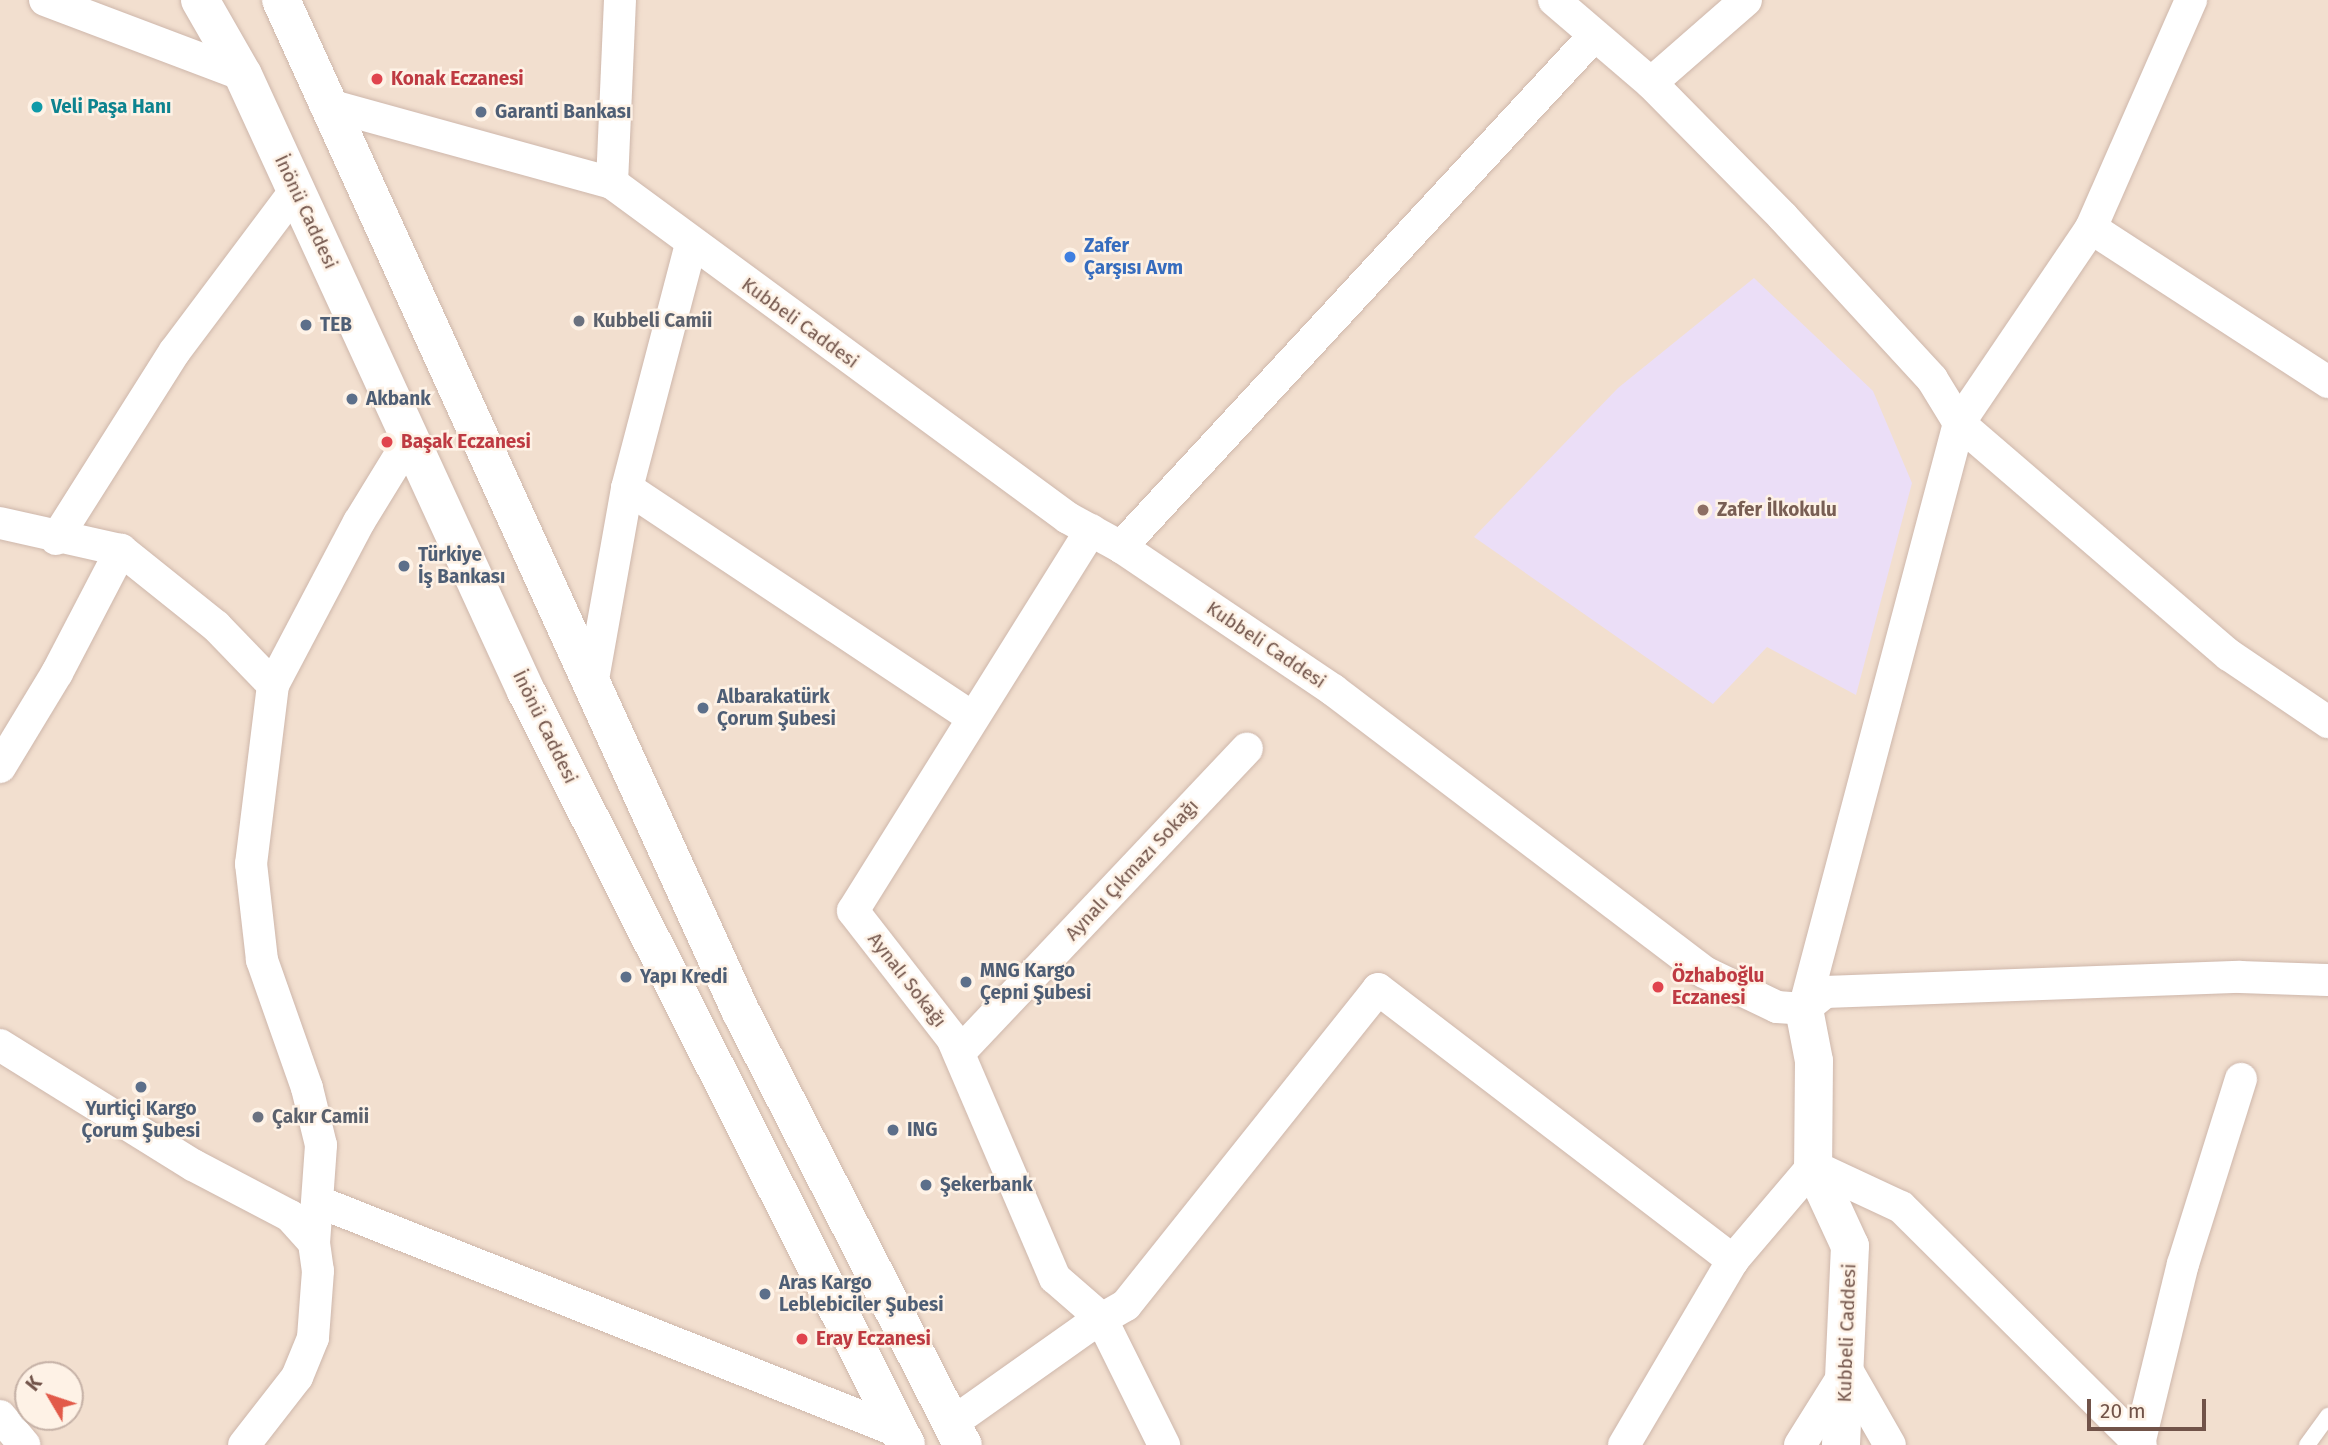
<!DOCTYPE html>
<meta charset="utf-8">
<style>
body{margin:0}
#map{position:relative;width:2328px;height:1445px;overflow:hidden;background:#fbeee1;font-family:"Fira Sans",sans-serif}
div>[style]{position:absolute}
.residential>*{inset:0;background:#f2dfcf}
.education>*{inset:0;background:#ebdef7}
.roads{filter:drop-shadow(0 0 2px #ceb7ab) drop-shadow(0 0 2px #ceb7ab)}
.service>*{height:16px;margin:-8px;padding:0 8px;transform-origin:8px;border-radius:8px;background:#fff}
.minor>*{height:32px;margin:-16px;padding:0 16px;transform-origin:16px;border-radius:16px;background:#fff}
.tertiary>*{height:38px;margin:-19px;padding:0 19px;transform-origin:19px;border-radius:19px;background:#fff}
.dots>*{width:19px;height:19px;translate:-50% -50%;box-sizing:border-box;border:4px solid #fef2e6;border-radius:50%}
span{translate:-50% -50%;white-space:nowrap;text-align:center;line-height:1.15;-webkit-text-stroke:5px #fef2e6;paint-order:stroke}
.health-label{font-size:19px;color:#be3a42;font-weight:700}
.left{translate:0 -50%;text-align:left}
.culture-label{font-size:19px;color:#0d838f;font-weight:700}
.service-label{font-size:19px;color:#4e5e75;font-weight:700}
.street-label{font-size:19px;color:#715349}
.shop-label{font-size:19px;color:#366cbe;font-weight:700}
.worship-label{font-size:19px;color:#5b616d;font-weight:700}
.education-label{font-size:19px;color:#785e54;font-weight:700}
.north{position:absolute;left:14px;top:1361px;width:70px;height:70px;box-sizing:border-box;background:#fef2e6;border:2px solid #c6b2a7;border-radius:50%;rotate:309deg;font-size:19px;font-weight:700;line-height:28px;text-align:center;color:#715349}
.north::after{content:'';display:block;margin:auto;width:24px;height:32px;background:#e25a49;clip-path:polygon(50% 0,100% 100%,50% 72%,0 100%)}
.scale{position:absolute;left:2087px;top:1399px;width:119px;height:32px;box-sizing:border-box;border:4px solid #715349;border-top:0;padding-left:9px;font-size:21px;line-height:24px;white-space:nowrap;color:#715349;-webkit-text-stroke:5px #fef2e6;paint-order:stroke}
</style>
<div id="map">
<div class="residential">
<i style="clip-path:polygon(evenodd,0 0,2328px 0,2328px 1445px,0 1445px,0 0,28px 1375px,70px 1375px,70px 1417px,28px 1417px,28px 1375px)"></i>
</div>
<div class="education">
<i style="clip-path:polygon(1754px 278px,1873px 391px,1912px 483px,1856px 695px,1767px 647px,1713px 704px,1474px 537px,1618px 388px)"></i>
</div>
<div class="roads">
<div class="service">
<i style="left:2307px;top:1445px;width:36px;rotate:-54deg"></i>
</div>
<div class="minor">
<i style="left:45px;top:0;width:212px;rotate:20.7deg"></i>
<i style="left:1554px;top:0;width:128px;rotate:40.6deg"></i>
<i style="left:1651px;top:83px;width:188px;rotate:45.4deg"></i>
<i style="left:1783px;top:217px;width:220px;rotate:47.4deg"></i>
<i style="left:1932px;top:379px;width:52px;rotate:58.5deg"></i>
<i style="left:1959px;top:423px;width:356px;rotate:40.7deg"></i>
<i style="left:2229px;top:655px;width:120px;rotate:34.1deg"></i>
<i style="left:1651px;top:83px;width:126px;rotate:-41.1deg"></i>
<i style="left:325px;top:104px;width:298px;rotate:15.4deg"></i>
<i style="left:612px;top:183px;width:566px;rotate:36.3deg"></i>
<i style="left:1068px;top:518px;width:60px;rotate:28.7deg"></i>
<i style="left:1121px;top:547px;width:256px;rotate:34deg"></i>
<i style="left:1333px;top:690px;width:466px;rotate:37.2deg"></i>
<i style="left:1704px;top:972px;width:81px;rotate:25.6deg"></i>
<i style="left:1777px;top:1007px;width:27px;rotate:4deg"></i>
<i style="left:612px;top:183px;width:183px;rotate:-87.5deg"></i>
<i style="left:2091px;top:228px;width:283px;rotate:33deg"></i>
<i style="left:627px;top:488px;width:415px;rotate:33.6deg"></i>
<i style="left:0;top:523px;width:124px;rotate:12.6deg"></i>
<i style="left:121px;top:550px;width:122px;rotate:38.7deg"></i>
<i style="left:216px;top:626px;width:82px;rotate:46deg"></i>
<i style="left:1091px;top:530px;width:449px;rotate:122deg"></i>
<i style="left:853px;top:911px;width:161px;rotate:52.1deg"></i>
<i style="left:952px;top:1038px;width:261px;rotate:66.8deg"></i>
<i style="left:1055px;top:1278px;width:61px;rotate:41deg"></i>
<i style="left:1101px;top:1318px;width:142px;rotate:63.6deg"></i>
<i style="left:56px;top:539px;width:222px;rotate:-57.7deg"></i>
<i style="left:175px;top:351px;width:201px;rotate:-53.1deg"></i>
<i style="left:1121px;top:547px;width:695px;rotate:-47.22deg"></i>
<i style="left:592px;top:685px;width:200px;rotate:-79.9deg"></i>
<i style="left:627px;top:488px;width:252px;rotate:-75.3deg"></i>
<i style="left:0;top:767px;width:110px;rotate:-58.8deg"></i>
<i style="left:57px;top:673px;width:139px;rotate:-62.5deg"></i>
<i style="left:1804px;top:1009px;width:606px;rotate:-75.18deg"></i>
<i style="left:1959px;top:423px;width:235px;rotate:-55.9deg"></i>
<i style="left:2091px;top:228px;width:249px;rotate:-66.3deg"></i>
<i style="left:1804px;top:1009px;width:27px;rotate:-39deg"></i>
<i style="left:1825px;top:992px;width:415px;rotate:-2.1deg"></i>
<i style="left:2240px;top:977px;width:88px;rotate:2deg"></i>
<i style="left:0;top:1045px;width:227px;rotate:31.9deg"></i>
<i style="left:193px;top:1165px;width:110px;rotate:27.7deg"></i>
<i style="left:290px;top:1216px;width:36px;rotate:48deg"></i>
<i style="left:314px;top:1243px;width:28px;rotate:82deg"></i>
<i style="left:318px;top:1271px;width:67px;rotate:94.3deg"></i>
<i style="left:313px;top:1338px;width:42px;rotate:112.3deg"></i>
<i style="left:297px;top:1377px;width:86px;rotate:127.9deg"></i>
<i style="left:959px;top:1053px;width:419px;rotate:-46.6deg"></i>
<i style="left:319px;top:1202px;width:625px;rotate:21.6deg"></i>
<i style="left:314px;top:1243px;width:98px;rotate:-85.9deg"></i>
<i style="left:321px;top:1145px;width:59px;rotate:-103.8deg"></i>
<i style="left:307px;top:1088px;width:136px;rotate:-109.4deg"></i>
<i style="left:262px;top:960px;width:97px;rotate:-96.5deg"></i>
<i style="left:251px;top:864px;width:180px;rotate:-83deg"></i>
<i style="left:273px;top:685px;width:184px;rotate:-62.2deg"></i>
<i style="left:359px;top:522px;width:100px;rotate:-58.5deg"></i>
<i style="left:0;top:1416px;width:38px;rotate:50deg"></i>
<i style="left:952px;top:1423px;width:164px;rotate:-35.3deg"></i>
<i style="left:1086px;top:1328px;width:46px;rotate:-29.9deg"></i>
<i style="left:1126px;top:1305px;width:404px;rotate:-51.4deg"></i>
<i style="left:1378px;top:989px;width:447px;rotate:37.4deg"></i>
<i style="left:2139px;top:1444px;width:185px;rotate:-76.3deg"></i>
<i style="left:2183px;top:1264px;width:194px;rotate:-72.6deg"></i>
<i style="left:1624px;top:1445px;width:215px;rotate:-59.5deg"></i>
<i style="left:1733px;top:1260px;width:123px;rotate:-49.6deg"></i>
<i style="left:1813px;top:1166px;width:97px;rotate:25deg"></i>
<i style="left:1901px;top:1207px;width:338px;rotate:44.8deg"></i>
<i style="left:1800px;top:1445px;width:89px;rotate:-57.9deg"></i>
<i style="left:1847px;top:1370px;width:86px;rotate:60.2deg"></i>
</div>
<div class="tertiary">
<i style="left:200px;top:0;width:86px;rotate:60.2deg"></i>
<i style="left:243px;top:75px;width:678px;rotate:65.33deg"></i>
<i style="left:526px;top:691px;width:844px;rotate:63.25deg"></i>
<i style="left:281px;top:0;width:1112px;rotate:65.56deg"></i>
<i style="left:741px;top:1012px;width:487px;rotate:62.9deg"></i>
<i style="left:1804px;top:1009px;width:53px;rotate:79.1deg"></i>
<i style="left:1814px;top:1061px;width:105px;rotate:90.5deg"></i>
<i style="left:1813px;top:1166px;width:88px;rotate:65.2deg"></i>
<i style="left:1850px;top:1246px;width:199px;rotate:92.6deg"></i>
</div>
</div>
<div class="dots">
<i style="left:377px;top:79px;background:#e0444e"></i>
<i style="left:37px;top:107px;background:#0f9aa8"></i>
<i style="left:481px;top:112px;background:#5c6f8a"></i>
<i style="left:1070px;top:257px;background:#3f7fe0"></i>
<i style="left:579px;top:321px;background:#6b7280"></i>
<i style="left:306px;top:325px;background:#5c6f8a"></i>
<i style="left:352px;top:399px;background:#5c6f8a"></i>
<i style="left:387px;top:442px;background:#e0444e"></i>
<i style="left:1703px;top:510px;background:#8d6e63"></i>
<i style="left:404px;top:566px;background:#5c6f8a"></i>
<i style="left:703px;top:708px;background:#5c6f8a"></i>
<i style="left:626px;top:977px;background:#5c6f8a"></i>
<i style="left:966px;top:982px;background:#5c6f8a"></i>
<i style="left:1658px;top:987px;background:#e0444e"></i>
<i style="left:141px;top:1087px;background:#5c6f8a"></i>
<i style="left:258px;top:1117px;background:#6b7280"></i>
<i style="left:893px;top:1130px;background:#5c6f8a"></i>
<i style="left:926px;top:1185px;background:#5c6f8a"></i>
<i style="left:765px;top:1294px;background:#5c6f8a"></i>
<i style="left:802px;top:1339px;background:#e0444e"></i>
</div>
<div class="health-label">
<span class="left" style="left:391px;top:79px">Konak Eczanesi</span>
<span class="left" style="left:401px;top:442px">Başak Eczanesi</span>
<span class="left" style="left:1672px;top:987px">Özhaboğlu<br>Eczanesi</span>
<span class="left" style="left:816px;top:1339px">Eray Eczanesi</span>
</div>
<div class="culture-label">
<span class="left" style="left:51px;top:107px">Veli Paşa Hanı</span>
</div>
<div class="service-label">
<span class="left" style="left:495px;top:112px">Garanti Bankası</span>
<span class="left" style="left:320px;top:325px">TEB</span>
<span class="left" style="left:366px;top:399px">Akbank</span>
<span class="left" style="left:418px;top:566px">Türkiye<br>İş Bankası</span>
<span class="left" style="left:717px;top:708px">Albarakatürk<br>Çorum Şubesi</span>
<span class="left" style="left:980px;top:982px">MNG Kargo<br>Çepni Şubesi</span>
<span class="left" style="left:640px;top:977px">Yapı Kredi</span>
<span style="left:141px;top:1120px">Yurtiçi Kargo<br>Çorum Şubesi</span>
<span class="left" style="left:907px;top:1130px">ING</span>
<span class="left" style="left:940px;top:1185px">Şekerbank</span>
<span class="left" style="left:779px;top:1294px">Aras Kargo<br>Leblebiciler Şubesi</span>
</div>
<div class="street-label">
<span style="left:306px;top:212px;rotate:65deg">İnönü Caddesi</span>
<span style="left:800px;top:323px;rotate:36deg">Kubbeli Caddesi</span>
<span style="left:1266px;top:645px;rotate:34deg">Kubbeli Caddesi</span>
<span style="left:545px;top:727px;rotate:64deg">İnönü Caddesi</span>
<span style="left:1132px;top:870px;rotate:-47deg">Aynalı Çıkmazı Sokağı</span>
<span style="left:907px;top:980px;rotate:52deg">Aynalı Sokağı</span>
<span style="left:1847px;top:1333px;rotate:-88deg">Kubbeli Caddesi</span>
</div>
<div class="shop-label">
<span class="left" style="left:1084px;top:257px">Zafer<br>Çarşısı Avm</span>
</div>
<div class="worship-label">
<span class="left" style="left:593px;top:321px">Kubbeli Camii</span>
<span class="left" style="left:272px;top:1117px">Çakır Camii</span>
</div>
<div class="education-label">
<span class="left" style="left:1717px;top:510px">Zafer İlkokulu</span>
</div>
<div class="north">K</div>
<div class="scale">20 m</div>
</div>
